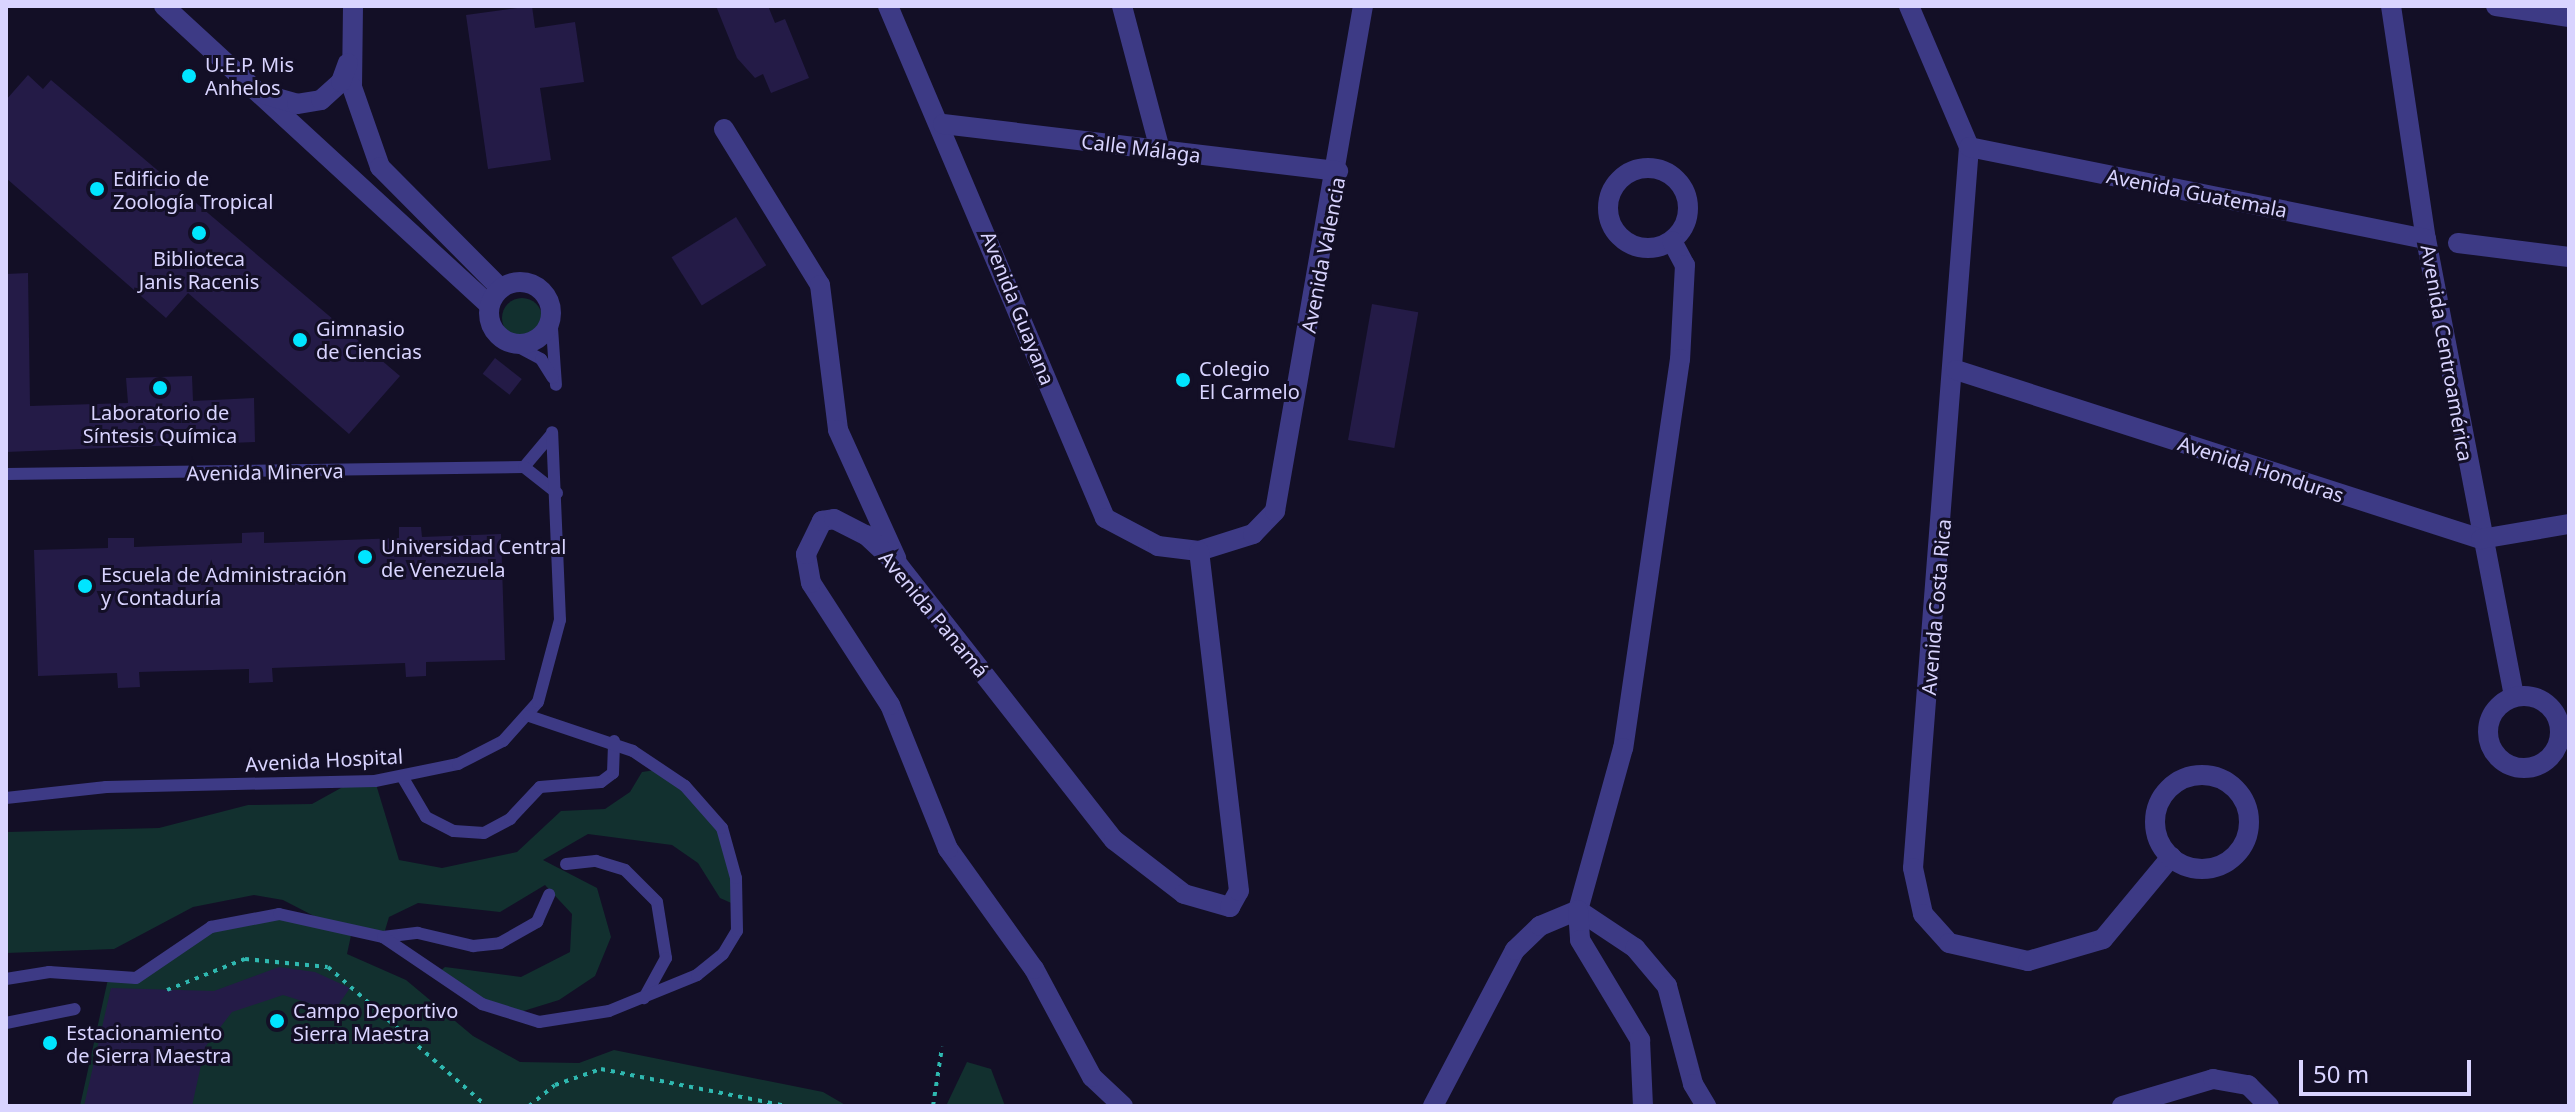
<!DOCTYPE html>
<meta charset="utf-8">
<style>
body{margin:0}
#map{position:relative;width:2575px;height:1112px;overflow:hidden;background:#130f26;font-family:"Noto Sans",sans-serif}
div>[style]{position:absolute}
.green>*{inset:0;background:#12302f}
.round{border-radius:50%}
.building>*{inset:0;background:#241b47;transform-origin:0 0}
.path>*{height:4px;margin-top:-2px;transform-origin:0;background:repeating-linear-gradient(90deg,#2fb8b0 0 4px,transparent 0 10px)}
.lane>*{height:12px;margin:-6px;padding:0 6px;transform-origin:6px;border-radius:6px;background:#3d3a85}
.street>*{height:20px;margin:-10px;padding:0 10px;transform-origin:10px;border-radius:10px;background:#3d3a85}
.street>.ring{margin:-10px;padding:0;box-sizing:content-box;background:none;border:20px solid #3d3a85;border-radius:50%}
.dots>*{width:22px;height:22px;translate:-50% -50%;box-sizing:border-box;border:4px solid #130f26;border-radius:50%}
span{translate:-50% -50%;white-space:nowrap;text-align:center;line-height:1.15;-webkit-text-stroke:6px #130f26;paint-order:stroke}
.poi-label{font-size:20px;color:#d9d4ff}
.left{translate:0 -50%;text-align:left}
.street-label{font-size:20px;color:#d9d4ff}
.frame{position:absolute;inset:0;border:8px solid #d9d4ff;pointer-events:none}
.scale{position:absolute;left:2299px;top:1060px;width:172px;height:36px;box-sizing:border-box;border:4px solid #d9d4ff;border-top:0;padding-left:10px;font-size:24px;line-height:28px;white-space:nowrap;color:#d9d4ff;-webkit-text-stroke:6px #130f26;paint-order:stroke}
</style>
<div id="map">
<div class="green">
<i class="round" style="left:502px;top:298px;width:40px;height:40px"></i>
<i style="clip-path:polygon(662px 769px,722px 828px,738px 906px,720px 898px,698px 863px,672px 845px,588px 834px,543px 860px,597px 888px,611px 937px,595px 976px,559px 1000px,507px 1016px,439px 972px,445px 967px,521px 977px,570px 952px,572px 914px,545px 885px,500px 912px,418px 903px,389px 917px,383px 937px,353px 926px,347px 954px,406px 980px,473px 1036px,520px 1062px,579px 1063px,614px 1050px,823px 1092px,847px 1106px,80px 1106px,108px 979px,122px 980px,211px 927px,314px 916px,283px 900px,254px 895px,193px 907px,114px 949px,6px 953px,8px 832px,159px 828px,248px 805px,312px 804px,350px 783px,375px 781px,399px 860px,442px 868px,517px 852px,561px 811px,605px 809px,630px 792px,642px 772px)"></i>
<i style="clip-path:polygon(967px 1062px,991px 1069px,1005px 1106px,946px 1106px)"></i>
</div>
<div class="building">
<i style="clip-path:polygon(532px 6px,535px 28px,575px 22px,584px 82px,540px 88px,551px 160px,488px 169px,466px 15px)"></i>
<i style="clip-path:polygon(716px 6px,768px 6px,775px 23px,785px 19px,809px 78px,771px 93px,763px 74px,755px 78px,737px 58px)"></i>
<i style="clip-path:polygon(28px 75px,43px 89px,51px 80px,400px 376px,349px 434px,188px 293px,166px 318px,6px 178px,6px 100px)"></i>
<i style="left:736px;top:217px;width:57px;height:76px;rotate:58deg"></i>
<i style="clip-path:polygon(28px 273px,30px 406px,128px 403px,126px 378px,192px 376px,193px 401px,254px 398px,255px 442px,6px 452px,6px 274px)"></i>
<i style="left:1372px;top:304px;width:47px;height:138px;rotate:10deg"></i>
<i style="left:495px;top:358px;width:34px;height:20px;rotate:38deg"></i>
<i style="clip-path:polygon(399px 527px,421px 527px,422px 537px,501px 534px,505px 660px,426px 662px,426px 676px,406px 677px,405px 663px,272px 668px,273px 682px,249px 683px,249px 669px,139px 672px,140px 687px,118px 688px,117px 673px,38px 676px,34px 550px,108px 548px,108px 538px,134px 538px,134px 547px,242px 543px,242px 533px,264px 532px,264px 543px,399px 538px)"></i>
<i style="clip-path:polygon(279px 967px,315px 972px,350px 988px,334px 1011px,283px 995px,232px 1012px,205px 1047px,192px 1106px,84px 1106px,111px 988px,214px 991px)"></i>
</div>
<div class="path">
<i style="left:167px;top:990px;width:84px;rotate:-21.7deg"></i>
<i style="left:245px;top:959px;width:83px;rotate:5.5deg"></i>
<i style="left:328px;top:967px;width:210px;rotate:41.3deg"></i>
<i style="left:529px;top:1106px;width:33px;rotate:-39deg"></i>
<i style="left:555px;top:1085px;width:49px;rotate:-19.2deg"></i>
<i style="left:601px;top:1069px;width:189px;rotate:11.3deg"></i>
<i style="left:933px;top:1106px;width:60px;rotate:-81.3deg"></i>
</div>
<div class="lane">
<i style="left:551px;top:314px;width:71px;rotate:86deg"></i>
<i style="left:511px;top:343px;width:34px;rotate:28deg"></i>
<i style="left:541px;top:359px;width:22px;rotate:58deg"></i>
<i style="left:524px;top:467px;width:42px;rotate:-49.8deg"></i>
<i style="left:6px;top:474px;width:518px;rotate:-0.77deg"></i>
<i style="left:524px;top:467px;width:42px;rotate:38.2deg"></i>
<i style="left:403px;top:778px;width:45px;rotate:59.5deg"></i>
<i style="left:426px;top:817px;width:31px;rotate:27deg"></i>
<i style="left:454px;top:831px;width:30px;rotate:4deg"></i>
<i style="left:484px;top:833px;width:30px;rotate:-28deg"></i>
<i style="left:510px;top:819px;width:44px;rotate:-46.8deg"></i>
<i style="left:540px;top:787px;width:61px;rotate:-4.7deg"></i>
<i style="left:601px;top:782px;width:15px;rotate:-37deg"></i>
<i style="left:613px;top:773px;width:32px;rotate:-88deg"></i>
<i style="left:6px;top:798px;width:101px;rotate:-6.3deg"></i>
<i style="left:106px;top:787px;width:269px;rotate:-1.3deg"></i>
<i style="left:375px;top:781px;width:85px;rotate:-11.6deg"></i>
<i style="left:458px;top:764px;width:51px;rotate:-27.1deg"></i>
<i style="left:503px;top:741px;width:52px;rotate:-48.1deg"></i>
<i style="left:538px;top:702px;width:85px;rotate:-75deg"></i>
<i style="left:560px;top:620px;width:188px;rotate:-92.4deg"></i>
<i style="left:566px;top:864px;width:30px;rotate:-6deg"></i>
<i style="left:596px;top:861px;width:30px;rotate:17deg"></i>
<i style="left:625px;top:870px;width:45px;rotate:45deg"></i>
<i style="left:657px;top:902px;width:57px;rotate:80.9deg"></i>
<i style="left:666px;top:958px;width:46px;rotate:118.8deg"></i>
<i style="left:383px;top:937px;width:35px;rotate:-7deg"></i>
<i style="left:418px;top:933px;width:57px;rotate:13.3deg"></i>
<i style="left:473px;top:946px;width:27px;rotate:-6deg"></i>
<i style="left:500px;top:943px;width:43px;rotate:-29.6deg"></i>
<i style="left:537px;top:922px;width:30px;rotate:-66deg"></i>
<i style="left:6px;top:979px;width:44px;rotate:-9.2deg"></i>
<i style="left:49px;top:972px;width:87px;rotate:3.9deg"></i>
<i style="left:136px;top:978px;width:91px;rotate:-34.2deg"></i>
<i style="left:211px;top:927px;width:69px;rotate:-10.8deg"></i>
<i style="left:279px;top:914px;width:107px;rotate:12.5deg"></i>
<i style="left:383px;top:937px;width:120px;rotate:34.1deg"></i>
<i style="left:482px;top:1004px;width:60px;rotate:17.5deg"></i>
<i style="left:539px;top:1022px;width:71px;rotate:-8.9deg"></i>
<i style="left:609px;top:1011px;width:95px;rotate:-22.2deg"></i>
<i style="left:697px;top:975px;width:33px;rotate:-39deg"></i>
<i style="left:723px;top:954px;width:27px;rotate:-59deg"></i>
<i style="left:737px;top:931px;width:53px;rotate:-91.1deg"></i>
<i style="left:736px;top:878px;width:52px;rotate:-105.6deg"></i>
<i style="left:722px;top:828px;width:56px;rotate:-131.4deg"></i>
<i style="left:685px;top:786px;width:63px;rotate:-146.1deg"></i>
<i style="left:633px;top:751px;width:110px;rotate:-161.4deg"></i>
<i style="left:6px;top:1023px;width:70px;rotate:-11.5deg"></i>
</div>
<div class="street">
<i style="left:164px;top:6px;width:442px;rotate:42.6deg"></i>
<i style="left:353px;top:6px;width:81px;rotate:90.7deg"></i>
<i style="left:352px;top:87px;width:85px;rotate:70.7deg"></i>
<i style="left:380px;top:167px;width:170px;rotate:45.2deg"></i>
<i style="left:888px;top:6px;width:556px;rotate:67.03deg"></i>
<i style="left:1105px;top:518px;width:60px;rotate:27.8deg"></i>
<i style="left:1158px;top:546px;width:41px;rotate:7deg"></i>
<i style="left:1199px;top:551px;width:57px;rotate:-17.5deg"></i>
<i style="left:1253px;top:534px;width:32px;rotate:-46deg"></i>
<i style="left:1275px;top:511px;width:513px;rotate:-80.12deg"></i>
<i style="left:1122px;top:6px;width:149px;rotate:75.2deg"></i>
<i style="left:1909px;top:6px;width:153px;rotate:66.9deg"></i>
<i style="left:1969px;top:147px;width:723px;rotate:94.44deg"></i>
<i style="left:1913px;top:868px;width:47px;rotate:77.7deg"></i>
<i style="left:1923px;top:914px;width:39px;rotate:48deg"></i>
<i style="left:1949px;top:943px;width:81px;rotate:12.8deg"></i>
<i style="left:2028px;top:961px;width:78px;rotate:-16.3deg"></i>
<i style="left:2103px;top:939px;width:107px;rotate:-50.3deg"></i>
<i style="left:2391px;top:6px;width:236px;rotate:81.5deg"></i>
<i style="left:2426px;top:239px;width:466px;rotate:79.1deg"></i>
<i style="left:2496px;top:6px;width:74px;rotate:8.6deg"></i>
<i style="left:263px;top:94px;width:35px;rotate:16deg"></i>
<i style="left:297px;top:104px;width:24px;rotate:-9deg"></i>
<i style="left:321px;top:100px;width:27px;rotate:-42deg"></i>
<i style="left:341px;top:82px;width:20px;rotate:-70deg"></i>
<i style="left:943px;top:124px;width:398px;rotate:6.8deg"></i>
<i style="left:724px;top:129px;width:183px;rotate:58.4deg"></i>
<i style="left:820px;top:285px;width:146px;rotate:82.9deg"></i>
<i style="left:838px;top:430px;width:141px;rotate:65.6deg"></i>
<i style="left:1969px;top:147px;width:466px;rotate:11.4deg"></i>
<i class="ring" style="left:1608px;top:168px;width:60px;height:60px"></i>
<i style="left:1672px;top:241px;width:27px;rotate:62deg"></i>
<i style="left:1685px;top:265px;width:94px;rotate:93deg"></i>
<i style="left:1680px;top:359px;width:393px;rotate:98.3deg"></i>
<i style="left:1623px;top:748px;width:168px;rotate:105.5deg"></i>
<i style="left:1578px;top:910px;width:69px;rotate:33.7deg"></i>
<i style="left:1635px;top:948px;width:50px;rotate:49.9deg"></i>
<i style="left:1667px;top:986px;width:101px;rotate:75.1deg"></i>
<i style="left:1693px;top:1084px;width:26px;rotate:59deg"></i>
<i style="left:2458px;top:243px;width:112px;rotate:7.2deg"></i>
<i class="ring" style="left:489px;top:282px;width:42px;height:42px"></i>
<i style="left:1956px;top:370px;width:552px;rotate:17.84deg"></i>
<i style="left:2481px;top:539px;width:89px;rotate:-9.7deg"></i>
<i class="ring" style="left:2488px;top:696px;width:52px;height:52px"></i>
<i class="ring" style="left:2155px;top:775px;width:74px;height:74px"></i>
<i style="left:1123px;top:1106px;width:42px;rotate:-136.9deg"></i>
<i style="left:1092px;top:1077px;width:123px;rotate:-118.2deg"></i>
<i style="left:1034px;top:969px;width:148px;rotate:-125.6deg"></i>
<i style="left:948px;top:849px;width:155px;rotate:-111.9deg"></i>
<i style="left:890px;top:705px;width:145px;rotate:-122.9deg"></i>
<i style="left:811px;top:583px;width:29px;rotate:-100deg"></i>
<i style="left:806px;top:554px;width:37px;rotate:-64deg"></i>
<i style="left:822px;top:521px;width:12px;rotate:-9deg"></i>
<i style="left:834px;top:519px;width:36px;rotate:27deg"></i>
<i style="left:866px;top:535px;width:45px;rotate:43.2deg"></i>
<i style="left:899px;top:566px;width:348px;rotate:51.9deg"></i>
<i style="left:1114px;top:840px;width:88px;rotate:37.6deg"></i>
<i style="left:1184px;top:894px;width:48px;rotate:15.8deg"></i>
<i style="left:1230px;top:907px;width:18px;rotate:-61deg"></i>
<i style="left:1239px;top:891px;width:342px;rotate:-96.7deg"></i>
<i style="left:1433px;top:1106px;width:176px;rotate:-62.3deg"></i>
<i style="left:1515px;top:950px;width:35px;rotate:-44deg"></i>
<i style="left:1540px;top:926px;width:41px;rotate:-22.8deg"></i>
<i style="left:1578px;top:910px;width:30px;rotate:86deg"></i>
<i style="left:1580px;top:940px;width:117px;rotate:59deg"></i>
<i style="left:1640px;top:1040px;width:66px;rotate:87.4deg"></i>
<i style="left:2122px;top:1106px;width:95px;rotate:-16.5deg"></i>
<i style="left:2213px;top:1079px;width:36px;rotate:10deg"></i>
<i style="left:2248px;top:1085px;width:30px;rotate:45deg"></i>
</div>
<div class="dots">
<i style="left:189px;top:76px;background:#00e5ff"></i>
<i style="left:97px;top:189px;background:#00e5ff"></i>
<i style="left:199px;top:233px;background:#00e5ff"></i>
<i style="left:300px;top:340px;background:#00e5ff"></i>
<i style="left:1183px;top:380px;background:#00e5ff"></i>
<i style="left:160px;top:388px;background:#00e5ff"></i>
<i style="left:365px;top:557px;background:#00e5ff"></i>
<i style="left:85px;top:586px;background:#00e5ff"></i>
<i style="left:277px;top:1021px;background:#00e5ff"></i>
<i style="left:50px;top:1043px;background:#00e5ff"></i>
</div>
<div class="poi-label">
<span class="left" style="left:205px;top:76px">U.E.P. Mis<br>Anhelos</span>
<span class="left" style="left:113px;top:190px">Edificio de<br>Zoología Tropical</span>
<span style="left:199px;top:270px">Biblioteca<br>Janis Racenis</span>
<span class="left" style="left:316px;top:340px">Gimnasio<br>de Ciencias</span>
<span class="left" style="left:1199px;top:380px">Colegio<br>El Carmelo</span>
<span style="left:160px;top:424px">Laboratorio de<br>Síntesis Química</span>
<span class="left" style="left:381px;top:558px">Universidad Central<br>de Venezuela</span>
<span class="left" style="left:101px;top:586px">Escuela de Administración<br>y Contaduría</span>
<span class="left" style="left:293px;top:1022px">Campo Deportivo<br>Sierra Maestra</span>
<span class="left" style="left:66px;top:1044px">Estacionamiento<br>de Sierra Maestra</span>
</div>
<div class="street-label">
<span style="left:1141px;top:148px;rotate:7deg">Calle Málaga</span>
<span style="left:2197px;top:193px;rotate:11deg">Avenida Guatemala</span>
<span style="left:1323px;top:255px;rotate:-79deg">Avenida Valencia</span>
<span style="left:1018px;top:308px;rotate:68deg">Avenida Guayana</span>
<span style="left:2447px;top:353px;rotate:80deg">Avenida Centroamérica</span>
<span style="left:2261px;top:469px;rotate:18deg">Avenida Honduras</span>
<span style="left:265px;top:472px;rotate:-1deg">Avenida Minerva</span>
<span style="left:1936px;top:607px;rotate:-85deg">Avenida Costa Rica</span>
<span style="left:934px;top:614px;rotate:50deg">Avenida Panamá</span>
<span style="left:324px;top:760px;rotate:-3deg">Avenida Hospital</span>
</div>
<div class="frame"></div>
<div class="scale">50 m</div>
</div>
